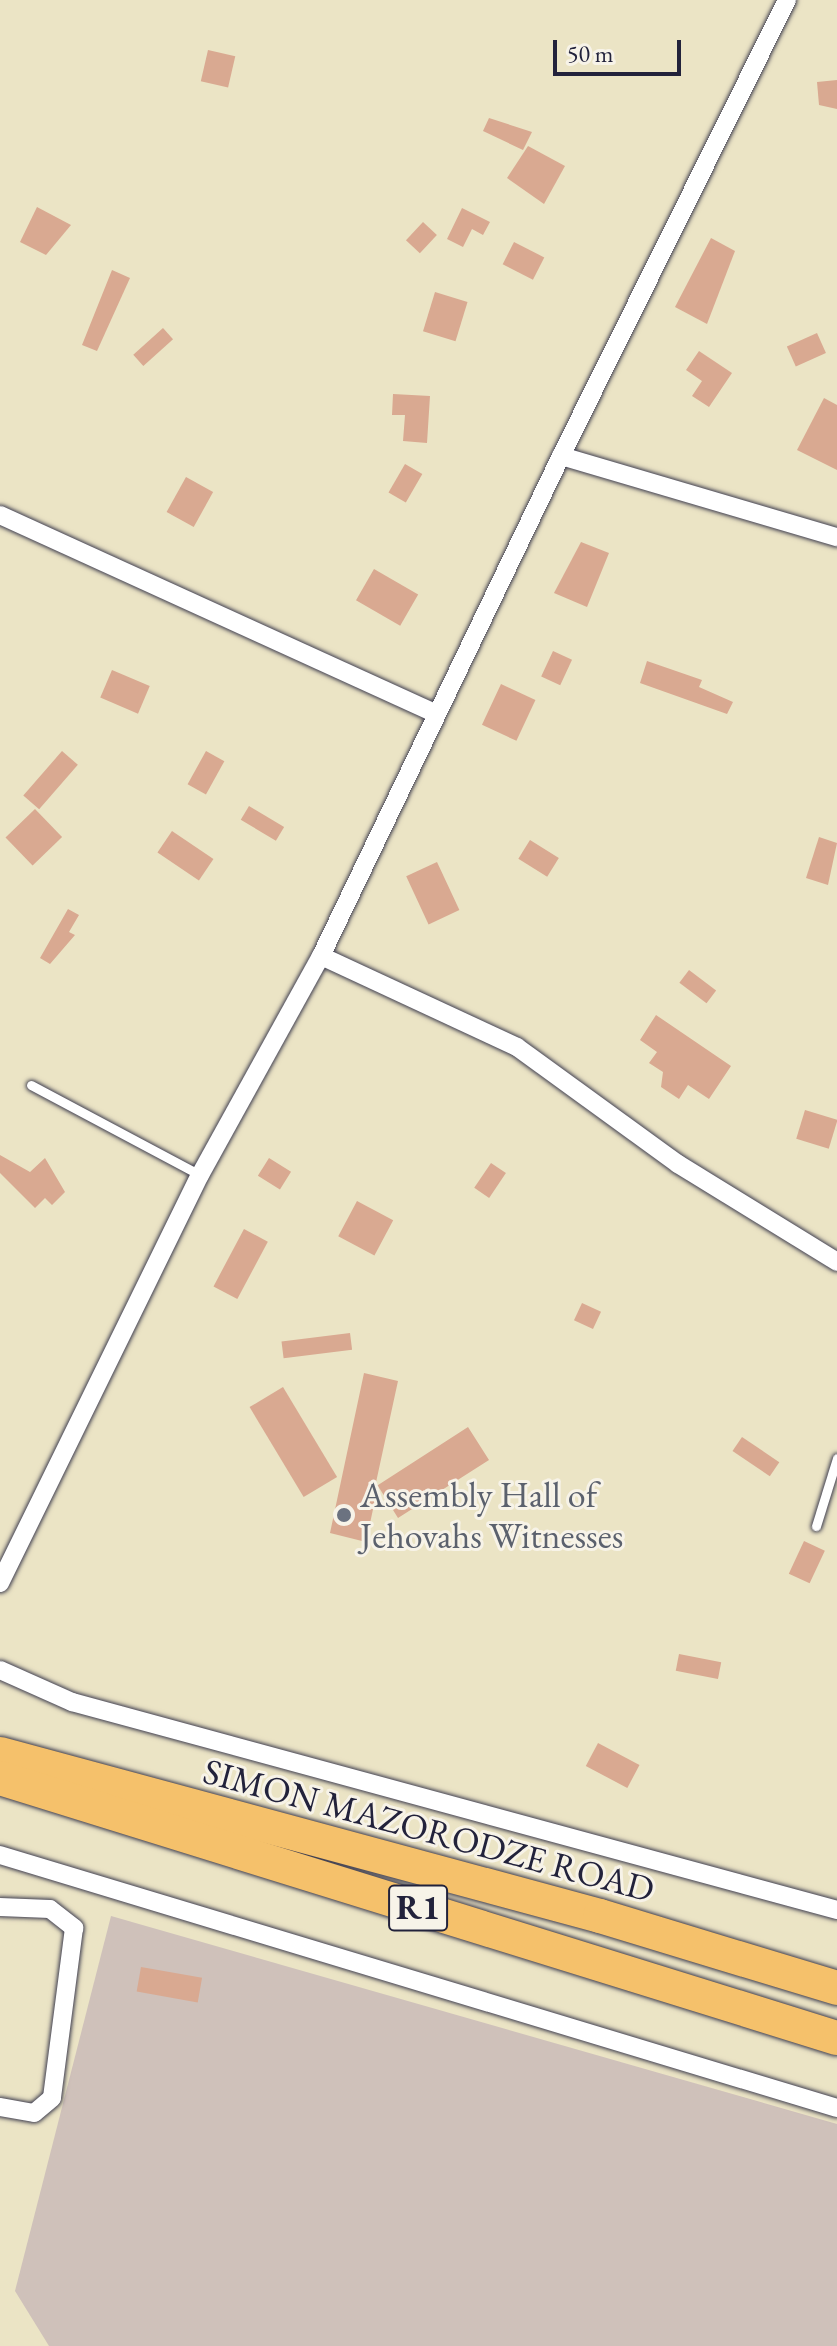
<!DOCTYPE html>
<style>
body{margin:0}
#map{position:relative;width:837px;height:2346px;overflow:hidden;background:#ebe4c5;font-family:"EB Garamond",serif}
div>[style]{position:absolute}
.industrial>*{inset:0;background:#cfc1ba}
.building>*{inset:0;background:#d9a991;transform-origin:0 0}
.roads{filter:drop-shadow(0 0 2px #403f50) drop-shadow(0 0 2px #403f50)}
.lane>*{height:9px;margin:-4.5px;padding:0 4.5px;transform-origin:4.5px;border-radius:4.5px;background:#fff}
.street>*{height:18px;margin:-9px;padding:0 9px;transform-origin:9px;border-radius:9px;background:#fff}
.highway>*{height:34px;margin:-17px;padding:0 17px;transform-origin:17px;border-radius:17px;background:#f5c16b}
.dots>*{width:22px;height:22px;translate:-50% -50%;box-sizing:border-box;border:4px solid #f7f3e8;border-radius:50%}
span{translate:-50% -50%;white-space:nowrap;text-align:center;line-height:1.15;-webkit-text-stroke:6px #f7f3e8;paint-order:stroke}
.shield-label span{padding:2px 6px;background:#f7f3e8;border:2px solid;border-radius:6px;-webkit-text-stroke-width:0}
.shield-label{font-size:34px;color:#22223b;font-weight:700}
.worship-label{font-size:36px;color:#5b616d}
.left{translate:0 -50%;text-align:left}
.street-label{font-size:36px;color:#22223b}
.scale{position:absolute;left:553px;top:40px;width:128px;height:36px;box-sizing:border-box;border:4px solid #22223b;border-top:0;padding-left:10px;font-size:24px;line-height:28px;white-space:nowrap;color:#22223b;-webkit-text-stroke:6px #f7f3e8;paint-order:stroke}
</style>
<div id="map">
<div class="industrial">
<i style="clip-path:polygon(111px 1916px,837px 2124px,837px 2346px,49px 2346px,15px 2291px)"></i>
</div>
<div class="building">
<i style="left:208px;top:50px;width:28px;height:32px;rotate:13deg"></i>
<i style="clip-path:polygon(837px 80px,837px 109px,819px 105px,817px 82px)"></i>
<i style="clip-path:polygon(489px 118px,532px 132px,523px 150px,483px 131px)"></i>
<i style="clip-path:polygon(528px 146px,565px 166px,544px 204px,507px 178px)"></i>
<i style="clip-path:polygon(37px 207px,71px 225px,46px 255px,20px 242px)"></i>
<i style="clip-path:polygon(462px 208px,490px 222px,483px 235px,472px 229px,463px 247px,447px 239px)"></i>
<i style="left:423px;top:222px;width:19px;height:25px;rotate:43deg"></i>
<i style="clip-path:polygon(711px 238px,735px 251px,707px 324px,675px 307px)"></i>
<i style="left:514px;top:242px;width:34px;height:25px;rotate:27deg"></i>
<i style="clip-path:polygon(112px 270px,130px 278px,97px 351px,82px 345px)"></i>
<i style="left:435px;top:292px;width:34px;height:41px;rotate:17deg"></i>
<i style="left:163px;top:328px;width:15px;height:40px;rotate:48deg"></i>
<i style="left:817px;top:333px;width:22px;height:33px;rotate:66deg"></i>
<i style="clip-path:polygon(699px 351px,732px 373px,709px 407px,692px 396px,702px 381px,686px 370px)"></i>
<i style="clip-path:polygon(393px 394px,430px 396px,427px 443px,403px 441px,405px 415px,392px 415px)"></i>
<i style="clip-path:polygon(824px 398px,837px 405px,837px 470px,797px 450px)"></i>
<i style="left:405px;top:464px;width:20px;height:33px;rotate:30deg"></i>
<i style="left:186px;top:477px;width:31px;height:40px;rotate:29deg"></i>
<i style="clip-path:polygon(581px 542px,609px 553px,587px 607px,554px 593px)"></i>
<i style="left:374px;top:569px;width:51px;height:36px;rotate:30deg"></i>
<i style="left:553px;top:651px;width:21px;height:28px;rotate:25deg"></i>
<i style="clip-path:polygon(647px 661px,702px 680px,699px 687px,733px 702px,727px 714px,640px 683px)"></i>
<i style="left:112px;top:670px;width:41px;height:30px;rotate:23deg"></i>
<i style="left:501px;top:684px;width:38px;height:45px;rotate:25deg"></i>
<i style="left:62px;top:751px;width:21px;height:59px;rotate:41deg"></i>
<i style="left:206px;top:751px;width:21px;height:38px;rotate:29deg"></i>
<i style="left:249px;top:806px;width:41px;height:16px;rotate:31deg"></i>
<i style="left:35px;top:809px;width:39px;height:41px;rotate:46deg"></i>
<i style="left:172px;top:831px;width:50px;height:26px;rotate:34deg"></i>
<i style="clip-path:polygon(819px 837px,837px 843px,828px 885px,806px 878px)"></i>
<i style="left:530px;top:840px;width:34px;height:22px;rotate:32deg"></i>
<i style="left:437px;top:862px;width:53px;height:34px;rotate:65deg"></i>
<i style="clip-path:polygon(68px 909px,79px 915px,69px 932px,75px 935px,50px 964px,40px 958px)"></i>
<i style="left:689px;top:970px;width:34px;height:16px;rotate:37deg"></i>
<i style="clip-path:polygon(656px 1015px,731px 1066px,709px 1099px,688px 1085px,679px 1099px,661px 1087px,663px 1072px,649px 1063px,657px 1052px,640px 1040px)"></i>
<i style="left:805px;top:1110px;width:34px;height:30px;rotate:17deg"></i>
<i style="clip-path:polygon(0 1155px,30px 1172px,45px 1158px,65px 1192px,52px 1205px,45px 1198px,35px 1208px,0 1173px)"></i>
<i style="left:269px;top:1158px;width:26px;height:21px;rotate:32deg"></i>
<i style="left:491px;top:1163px;width:18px;height:30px;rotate:34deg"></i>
<i style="left:357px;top:1201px;width:41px;height:40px;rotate:28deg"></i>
<i style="left:244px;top:1229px;width:27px;height:65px;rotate:28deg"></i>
<i style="left:582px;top:1303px;width:21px;height:19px;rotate:25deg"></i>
<i style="left:350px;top:1333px;width:17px;height:69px;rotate:83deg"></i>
<i style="clip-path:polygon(364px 1373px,398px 1381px,375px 1487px,468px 1427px,489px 1460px,398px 1518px,378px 1486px,366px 1542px,330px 1533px)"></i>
<i style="left:283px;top:1387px;width:105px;height:39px;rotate:59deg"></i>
<i style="left:742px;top:1437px;width:45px;height:17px;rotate:34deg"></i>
<i style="left:804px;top:1541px;width:23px;height:36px;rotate:25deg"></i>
<i style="left:679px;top:1654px;width:43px;height:17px;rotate:11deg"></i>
<i style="left:598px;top:1743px;width:47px;height:26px;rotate:28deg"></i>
<i style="left:141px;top:1967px;width:62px;height:25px;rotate:10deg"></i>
</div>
<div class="roads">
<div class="lane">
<i style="left:31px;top:1085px;width:191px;rotate:28deg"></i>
<i style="left:816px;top:1526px;width:71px;rotate:-72.8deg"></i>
</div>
<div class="street">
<i style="left:561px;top:456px;width:509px;rotate:-63.64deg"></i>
<i style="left:0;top:515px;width:477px;rotate:24.5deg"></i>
<i style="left:321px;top:956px;width:216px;rotate:24.9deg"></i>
<i style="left:517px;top:1047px;width:199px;rotate:36deg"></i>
<i style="left:678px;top:1164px;width:187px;rotate:31.6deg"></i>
<i style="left:0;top:1583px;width:454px;rotate:-63.9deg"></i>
<i style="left:200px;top:1175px;width:250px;rotate:-61.1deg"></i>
<i style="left:321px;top:956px;width:555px;rotate:-64.36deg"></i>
<i style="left:561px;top:456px;width:288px;rotate:16.4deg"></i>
<i style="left:0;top:1670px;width:79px;rotate:24deg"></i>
<i style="left:72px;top:1702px;width:793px;rotate:15.21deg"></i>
<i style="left:0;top:1855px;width:874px;rotate:16.82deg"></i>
<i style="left:0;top:1907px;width:50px;rotate:2.3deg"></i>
<i style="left:50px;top:1909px;width:31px;rotate:38deg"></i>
<i style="left:74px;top:1928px;width:171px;rotate:97.4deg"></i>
<i style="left:52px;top:2098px;width:23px;rotate:140deg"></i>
<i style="left:34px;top:2113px;width:35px;rotate:-170deg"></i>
</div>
<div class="highway">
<i style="left:0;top:1754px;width:621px;rotate:15.11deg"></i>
<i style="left:600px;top:1916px;width:248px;rotate:16.9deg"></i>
<i style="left:0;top:1778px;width:876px;rotate:17.26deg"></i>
</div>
</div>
<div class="dots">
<i style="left:344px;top:1515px;background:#6b7280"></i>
</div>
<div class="shield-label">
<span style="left:418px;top:1908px">R1</span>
</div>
<div class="worship-label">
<span class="left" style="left:360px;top:1515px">Assembly Hall of<br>Jehovahs Witnesses</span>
</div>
<div class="street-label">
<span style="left:429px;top:1830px;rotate:15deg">SIMON MAZORODZE ROAD</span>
</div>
<div class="scale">50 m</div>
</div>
